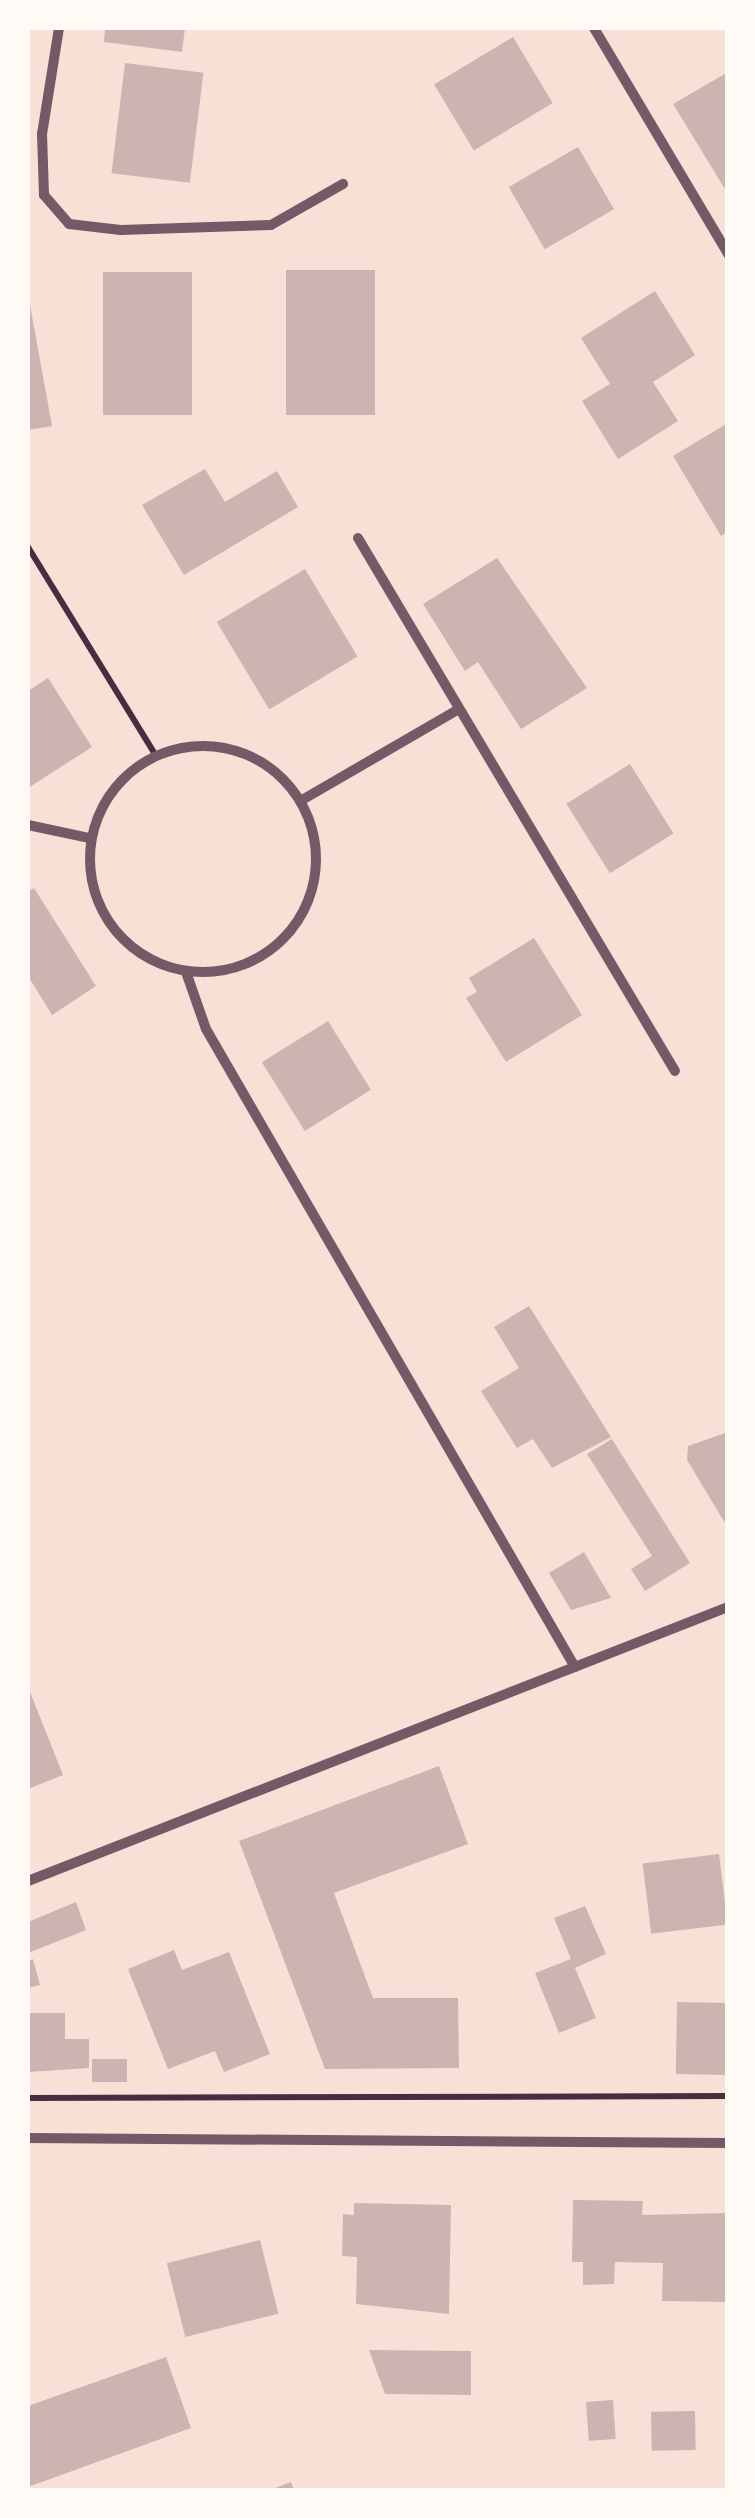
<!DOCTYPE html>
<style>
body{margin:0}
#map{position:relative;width:755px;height:2518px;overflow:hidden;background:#f7e1d7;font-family:Bitter,serif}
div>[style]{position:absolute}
.building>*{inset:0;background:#ccb4b1;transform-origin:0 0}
.path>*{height:6px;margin:-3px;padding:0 3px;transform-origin:3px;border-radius:3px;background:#4a2c40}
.minor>*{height:10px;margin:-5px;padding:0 5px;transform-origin:5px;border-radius:5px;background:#755966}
.minor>.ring{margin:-5px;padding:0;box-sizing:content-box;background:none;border:10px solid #755966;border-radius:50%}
span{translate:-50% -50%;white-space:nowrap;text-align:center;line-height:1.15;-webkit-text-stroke:10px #fffaf5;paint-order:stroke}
.frame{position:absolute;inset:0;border:30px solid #fffaf5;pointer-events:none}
</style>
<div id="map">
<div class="building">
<i style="clip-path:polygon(105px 28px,185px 28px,182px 52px,104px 42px)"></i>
<i style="left:513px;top:37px;width:77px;height:92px;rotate:59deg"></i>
<i style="left:125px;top:63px;width:79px;height:111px;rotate:7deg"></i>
<i style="clip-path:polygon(728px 72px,728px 194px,673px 104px)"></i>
<i style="left:578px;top:147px;width:72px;height:80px;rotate:60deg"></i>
<i style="left:286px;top:270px;width:89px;height:145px"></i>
<i style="left:103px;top:272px;width:89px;height:143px"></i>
<i style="clip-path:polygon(655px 291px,695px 355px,653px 382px,678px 421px,618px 459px,582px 401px,610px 384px,581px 338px)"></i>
<i style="clip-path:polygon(28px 294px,52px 426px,28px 430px)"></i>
<i style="clip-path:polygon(728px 423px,728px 532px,721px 536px,673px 456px)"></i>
<i style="clip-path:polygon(205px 469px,225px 502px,277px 471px,298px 507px,184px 575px,142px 505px)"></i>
<i style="clip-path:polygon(497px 558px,587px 688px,521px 729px,478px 662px,465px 671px,423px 604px)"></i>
<i style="left:305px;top:569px;width:102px;height:103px;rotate:59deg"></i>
<i style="clip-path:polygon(48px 678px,92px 747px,28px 788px,28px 691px)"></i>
<i style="left:630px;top:764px;width:82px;height:75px;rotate:58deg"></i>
<i style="clip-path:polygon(34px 888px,96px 986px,52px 1015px,28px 976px,28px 892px)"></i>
<i style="clip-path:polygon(534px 938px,582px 1015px,506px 1062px,466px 998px,477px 992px,469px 978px)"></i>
<i style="left:328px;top:1021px;width:81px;height:78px;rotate:58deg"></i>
<i style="clip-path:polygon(529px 1306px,611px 1437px,552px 1468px,533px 1439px,517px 1448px,481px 1391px,519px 1368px,494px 1327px)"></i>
<i style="clip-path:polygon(728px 1432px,728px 1528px,687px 1460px,688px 1446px)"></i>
<i style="clip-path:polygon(612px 1439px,690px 1563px,645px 1591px,631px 1569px,652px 1556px,587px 1454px)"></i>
<i style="clip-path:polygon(584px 1552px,611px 1598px,571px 1610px,549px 1573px)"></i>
<i style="clip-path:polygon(28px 1687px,63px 1775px,28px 1789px)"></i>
<i style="clip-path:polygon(439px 1766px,468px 1844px,334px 1893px,373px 1998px,458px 1998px,459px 2068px,325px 2069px,239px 1841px)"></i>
<i style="left:719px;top:1854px;width:71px;height:77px;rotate:83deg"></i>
<i style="clip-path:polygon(76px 1902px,86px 1930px,28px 1953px,28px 1922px)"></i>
<i style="clip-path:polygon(585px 1906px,606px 1954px,575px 1968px,596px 2018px,559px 2033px,535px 1973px,571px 1959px,554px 1918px)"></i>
<i style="clip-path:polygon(174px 1950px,182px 1970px,229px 1952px,270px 2054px,224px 2072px,215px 2051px,168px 2069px,128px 1969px)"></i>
<i style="clip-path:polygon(33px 1959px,40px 1985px,28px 1988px,28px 1961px)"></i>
<i style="left:677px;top:2002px;width:51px;height:72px;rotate:1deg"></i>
<i style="clip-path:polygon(28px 2013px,65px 2013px,65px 2039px,89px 2039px,89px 2068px,28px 2072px)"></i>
<i style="left:92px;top:2059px;width:35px;height:23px"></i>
<i style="clip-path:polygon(573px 2200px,643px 2201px,642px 2215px,728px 2213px,728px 2302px,662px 2301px,663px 2263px,615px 2262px,614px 2284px,583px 2285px,583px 2262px,572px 2262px)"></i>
<i style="clip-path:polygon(354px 2203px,451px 2205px,449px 2314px,356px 2304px,357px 2257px,342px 2256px,343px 2214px,354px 2215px)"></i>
<i style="left:260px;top:2240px;width:76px;height:96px;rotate:76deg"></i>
<i style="clip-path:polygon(369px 2350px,471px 2351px,471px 2395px,385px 2394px)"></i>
<i style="clip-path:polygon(166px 2357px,191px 2428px,28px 2487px,28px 2406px)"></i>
<i style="left:613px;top:2400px;width:39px;height:27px;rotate:86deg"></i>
<i style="left:695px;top:2411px;width:39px;height:44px;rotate:89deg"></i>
<i style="clip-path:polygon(291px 2482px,294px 2490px,270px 2490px)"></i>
</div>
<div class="path">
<i style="left:28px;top:547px;width:243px;rotate:58.5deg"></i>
<i style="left:28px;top:2098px;width:700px;rotate:-0.16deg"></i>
</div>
<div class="minor">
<i style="left:59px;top:28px;width:107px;rotate:99.1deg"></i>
<i style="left:42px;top:134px;width:61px;rotate:88.1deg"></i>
<i style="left:44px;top:195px;width:38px;rotate:49deg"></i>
<i style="left:69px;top:224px;width:52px;rotate:6.6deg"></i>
<i style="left:121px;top:230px;width:150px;rotate:-1.9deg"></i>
<i style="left:271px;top:225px;width:83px;rotate:-29.7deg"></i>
<i style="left:594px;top:28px;width:263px;rotate:59.3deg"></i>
<i style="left:358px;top:538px;width:620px;rotate:59.26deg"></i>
<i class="ring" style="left:90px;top:746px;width:216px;height:216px"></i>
<i style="left:302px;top:800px;width:179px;rotate:-30.1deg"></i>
<i style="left:28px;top:825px;width:62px;rotate:12deg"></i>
<i style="left:186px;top:972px;width:60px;rotate:70.7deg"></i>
<i style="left:206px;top:1029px;width:737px;rotate:59.96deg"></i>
<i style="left:28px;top:1881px;width:752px;rotate:-21.38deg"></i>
<i style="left:28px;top:2138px;width:700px;rotate:0.41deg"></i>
</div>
<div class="frame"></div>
</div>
